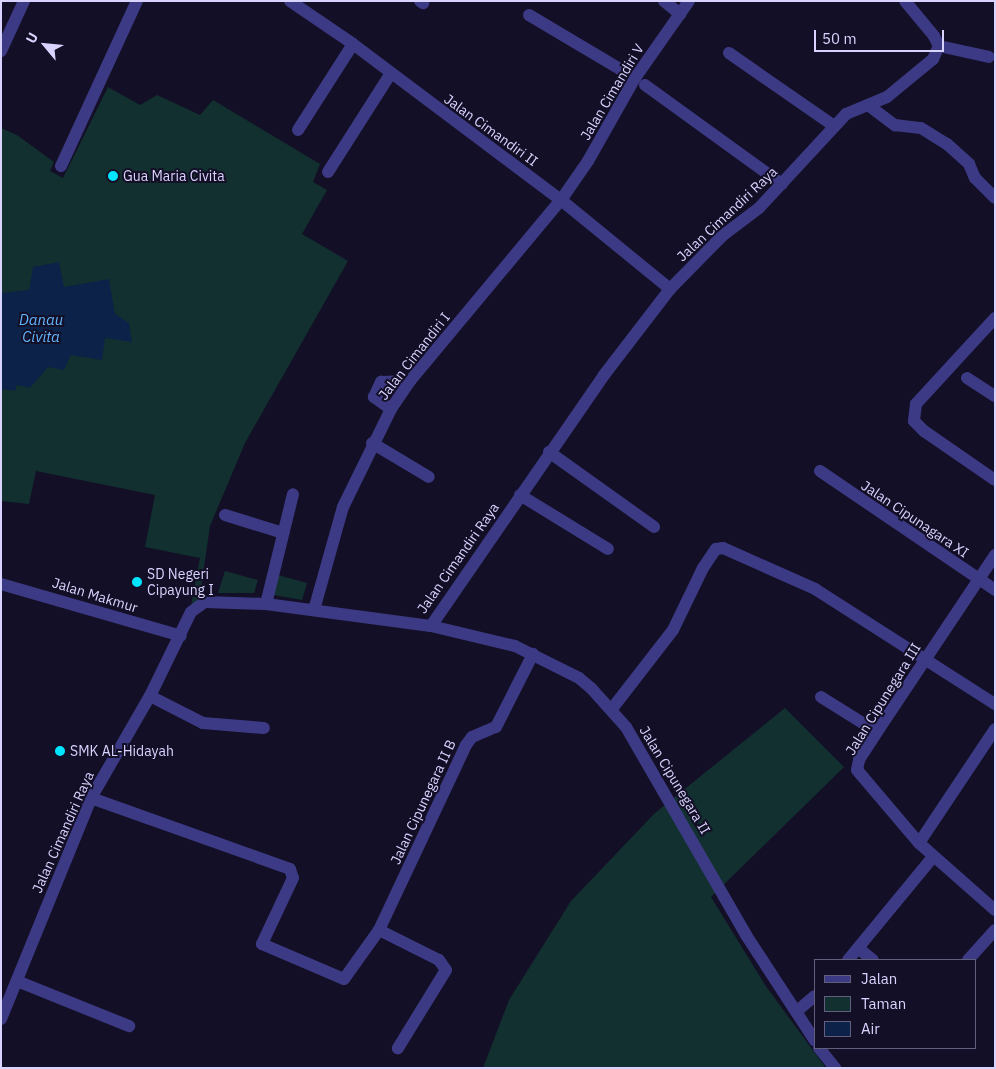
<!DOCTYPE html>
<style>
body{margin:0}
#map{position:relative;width:996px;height:1069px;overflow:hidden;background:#130f26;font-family:"IBM Plex Sans",sans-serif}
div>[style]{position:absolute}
.green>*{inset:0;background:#12302f}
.water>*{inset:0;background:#0c2248}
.minor>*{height:12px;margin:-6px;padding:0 6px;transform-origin:6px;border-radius:6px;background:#3d3a85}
.dots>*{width:14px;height:14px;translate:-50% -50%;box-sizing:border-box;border:2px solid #130f26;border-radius:50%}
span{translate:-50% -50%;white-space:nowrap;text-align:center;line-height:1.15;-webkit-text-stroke:4px #130f26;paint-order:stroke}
.street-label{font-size:14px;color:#d9d4ff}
.poi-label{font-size:14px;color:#d9d4ff}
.left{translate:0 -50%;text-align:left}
.water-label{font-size:15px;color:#62b6ff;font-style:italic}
.frame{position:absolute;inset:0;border:2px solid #d9d4ff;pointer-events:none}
.legend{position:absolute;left:814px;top:959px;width:162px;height:90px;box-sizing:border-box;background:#130f26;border:1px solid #625e7d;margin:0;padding:6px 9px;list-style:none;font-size:15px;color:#d9d4ff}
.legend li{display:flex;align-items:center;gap:10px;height:25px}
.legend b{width:25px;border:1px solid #625e7d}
.north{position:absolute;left:20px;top:20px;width:50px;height:50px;-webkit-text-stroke:4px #130f26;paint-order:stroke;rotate:298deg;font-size:14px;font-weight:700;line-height:20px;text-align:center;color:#d9d4ff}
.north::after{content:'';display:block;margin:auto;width:18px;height:22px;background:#d9d4ff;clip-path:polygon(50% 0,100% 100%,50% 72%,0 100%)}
.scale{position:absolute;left:814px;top:30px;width:130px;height:22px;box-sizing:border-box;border:2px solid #d9d4ff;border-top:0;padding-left:6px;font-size:15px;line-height:18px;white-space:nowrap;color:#d9d4ff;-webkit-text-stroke:4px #130f26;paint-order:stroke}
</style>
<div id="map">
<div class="green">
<i style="clip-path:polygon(108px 87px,140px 105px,157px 95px,200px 115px,213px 100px,320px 164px,313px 182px,327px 190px,302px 234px,348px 261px,245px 443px,210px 526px,199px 602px,190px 611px,200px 558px,145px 547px,155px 495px,36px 471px,29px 504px,1px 501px,1px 128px,17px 135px,54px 162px,50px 171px,63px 178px)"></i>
<i style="clip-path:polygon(225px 571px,258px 580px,254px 593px,218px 593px)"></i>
<i style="clip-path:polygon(274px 574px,307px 583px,302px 600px,274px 595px)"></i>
<i style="clip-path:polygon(785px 708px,844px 767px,711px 897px,765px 985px,826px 1068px,483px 1068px,509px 1000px,571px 901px,655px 813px)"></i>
</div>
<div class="water">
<i style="clip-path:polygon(59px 262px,64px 287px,109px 279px,115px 314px,129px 323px,132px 342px,105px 338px,102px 360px,71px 355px,64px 370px,48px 367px,30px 388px,17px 385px,15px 391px,1px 389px,1px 293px,29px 290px,33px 267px)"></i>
</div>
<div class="minor">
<i style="left:290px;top:1px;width:76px;rotate:34.3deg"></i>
<i style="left:353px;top:44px;width:260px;rotate:36.9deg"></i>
<i style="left:561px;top:200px;width:141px;rotate:39.2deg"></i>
<i style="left:420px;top:1px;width:4px;rotate:34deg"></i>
<i style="left:664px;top:1px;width:21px;rotate:39deg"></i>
<i style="left:529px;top:15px;width:123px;rotate:30.7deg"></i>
<i style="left:939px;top:46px;width:51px;rotate:12.4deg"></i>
<i style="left:1px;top:51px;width:55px;rotate:-65.3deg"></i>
<i style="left:729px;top:53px;width:128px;rotate:34.8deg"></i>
<i style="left:645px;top:85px;width:169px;rotate:35.9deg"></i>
<i style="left:868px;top:105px;width:34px;rotate:37deg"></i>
<i style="left:895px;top:125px;width:26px;rotate:7deg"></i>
<i style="left:921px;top:128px;width:31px;rotate:32deg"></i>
<i style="left:947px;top:144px;width:30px;rotate:42deg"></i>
<i style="left:969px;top:164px;width:15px;rotate:67deg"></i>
<i style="left:975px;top:178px;width:28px;rotate:45deg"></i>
<i style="left:298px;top:130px;width:102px;rotate:-57.4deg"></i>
<i style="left:61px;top:166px;width:182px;rotate:-65.3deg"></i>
<i style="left:328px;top:172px;width:117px;rotate:-57.5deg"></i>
<i style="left:995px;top:318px;width:117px;rotate:132.6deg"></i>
<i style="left:916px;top:404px;width:17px;rotate:97deg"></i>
<i style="left:914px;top:421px;width:14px;rotate:45deg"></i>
<i style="left:924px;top:431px;width:86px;rotate:34.6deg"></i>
<i style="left:967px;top:378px;width:33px;rotate:33deg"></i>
<i style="left:391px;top:409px;width:21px;rotate:-145deg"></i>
<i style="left:374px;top:397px;width:17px;rotate:-65deg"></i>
<i style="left:381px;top:382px;width:29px;rotate:-2deg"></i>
<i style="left:372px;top:443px;width:66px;rotate:30.8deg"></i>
<i style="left:549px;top:452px;width:129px;rotate:35.5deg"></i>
<i style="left:820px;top:471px;width:212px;rotate:34.2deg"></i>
<i style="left:520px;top:495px;width:103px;rotate:31.5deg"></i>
<i style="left:225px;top:515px;width:61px;rotate:17.2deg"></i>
<i style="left:995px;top:555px;width:213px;rotate:123.7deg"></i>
<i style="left:877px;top:732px;width:33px;rotate:123deg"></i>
<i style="left:859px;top:760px;width:10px;rotate:101deg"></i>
<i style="left:857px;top:770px;width:96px;rotate:49.7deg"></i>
<i style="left:919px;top:843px;width:101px;rotate:41.4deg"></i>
<i style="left:1px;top:584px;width:187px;rotate:16.1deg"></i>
<i style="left:266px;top:604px;width:113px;rotate:-76.2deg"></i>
<i style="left:314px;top:610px;width:107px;rotate:-74.3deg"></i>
<i style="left:343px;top:507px;width:109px;rotate:-63.9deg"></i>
<i style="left:391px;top:409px;width:34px;rotate:-56deg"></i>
<i style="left:410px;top:381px;width:236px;rotate:-50.2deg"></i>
<i style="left:561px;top:200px;width:47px;rotate:-55.3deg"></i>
<i style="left:588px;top:161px;width:95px;rotate:-60.5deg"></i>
<i style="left:635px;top:78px;width:94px;rotate:-55deg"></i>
<i style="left:431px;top:626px;width:86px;rotate:13.4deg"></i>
<i style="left:515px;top:646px;width:72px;rotate:26.6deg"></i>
<i style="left:579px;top:678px;width:16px;rotate:40deg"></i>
<i style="left:591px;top:688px;width:52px;rotate:48.1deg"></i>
<i style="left:626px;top:727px;width:240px;rotate:60deg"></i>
<i style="left:746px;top:935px;width:126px;rotate:56.9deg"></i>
<i style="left:150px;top:696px;width:59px;rotate:27deg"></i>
<i style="left:203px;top:723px;width:61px;rotate:4.7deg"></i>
<i style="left:821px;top:697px;width:66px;rotate:32deg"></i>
<i style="left:611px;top:710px;width:101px;rotate:-52.2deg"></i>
<i style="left:673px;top:630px;width:69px;rotate:-64.2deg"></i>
<i style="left:703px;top:568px;width:23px;rotate:-56deg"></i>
<i style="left:716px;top:549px;width:7px;rotate:-8deg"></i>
<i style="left:723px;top:548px;width:101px;rotate:24deg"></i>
<i style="left:815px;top:589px;width:214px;rotate:32.6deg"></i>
<i style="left:91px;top:798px;width:211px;rotate:19.6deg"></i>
<i style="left:290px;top:869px;width:9px;rotate:72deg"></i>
<i style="left:293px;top:878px;width:73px;rotate:115.2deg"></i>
<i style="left:262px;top:944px;width:89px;rotate:23.1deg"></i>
<i style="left:344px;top:979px;width:60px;rotate:-54.5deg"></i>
<i style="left:379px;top:930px;width:204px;rotate:-64.8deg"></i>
<i style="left:466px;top:745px;width:10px;rotate:-53deg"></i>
<i style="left:472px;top:737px;width:26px;rotate:-23deg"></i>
<i style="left:496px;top:727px;width:82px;rotate:-63.1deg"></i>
<i style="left:919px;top:843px;width:137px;rotate:-56.3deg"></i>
<i style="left:379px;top:930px;width:67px;rotate:26.6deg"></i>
<i style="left:439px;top:960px;width:12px;rotate:55deg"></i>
<i style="left:446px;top:970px;width:92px;rotate:121.6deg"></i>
<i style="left:858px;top:948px;width:19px;rotate:39deg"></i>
<i style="left:848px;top:960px;width:134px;rotate:-50.5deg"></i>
<i style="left:968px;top:960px;width:40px;rotate:-48deg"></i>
<i style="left:17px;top:981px;width:121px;rotate:21.9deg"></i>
<i style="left:797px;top:1011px;width:23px;rotate:-40deg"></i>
<i style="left:1px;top:1019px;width:239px;rotate:-67.8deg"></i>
<i style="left:91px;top:798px;width:118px;rotate:-60deg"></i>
<i style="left:150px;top:696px;width:93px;rotate:-64deg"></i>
<i style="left:191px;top:612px;width:17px;rotate:-36deg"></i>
<i style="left:205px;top:602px;width:61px;rotate:1.9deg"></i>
<i style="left:266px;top:604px;width:166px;rotate:7.6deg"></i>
<i style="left:431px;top:626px;width:305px;rotate:-55.4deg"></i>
<i style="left:604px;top:375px;width:108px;rotate:-52.5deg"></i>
<i style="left:670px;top:289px;width:74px;rotate:-45.5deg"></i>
<i style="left:722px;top:236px;width:46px;rotate:-37.1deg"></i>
<i style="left:759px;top:208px;width:128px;rotate:-47.2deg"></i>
<i style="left:846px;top:114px;width:44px;rotate:-22.5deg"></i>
<i style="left:887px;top:97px;width:60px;rotate:-39.6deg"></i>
<i style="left:933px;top:59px;width:14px;rotate:-65deg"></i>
<i style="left:939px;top:46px;width:11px;rotate:-117deg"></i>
<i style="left:934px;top:36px;width:45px;rotate:-129.6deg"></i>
<i style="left:819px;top:1048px;width:26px;rotate:51deg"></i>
</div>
<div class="dots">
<i style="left:113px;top:176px;background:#00e5ff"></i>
<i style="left:137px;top:582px;background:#00e5ff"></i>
<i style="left:60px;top:751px;background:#00e5ff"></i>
</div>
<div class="street-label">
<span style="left:612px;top:92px;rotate:-59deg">Jalan Cimandiri V</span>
<span style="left:491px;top:130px;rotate:36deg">Jalan Cimandiri II</span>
<span style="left:727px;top:214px;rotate:-43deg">Jalan Cimandiri Raya</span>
<span style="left:414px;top:356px;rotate:-52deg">Jalan Cimandiri I</span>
<span style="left:915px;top:519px;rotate:34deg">Jalan Cipunagara XI</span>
<span style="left:458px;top:558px;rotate:-55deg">Jalan Cimandiri Raya</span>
<span style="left:95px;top:595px;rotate:17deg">Jalan Makmur</span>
<span style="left:883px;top:699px;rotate:-58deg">Jalan Cipunegara III</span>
<span style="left:675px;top:780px;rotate:59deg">Jalan Cipunegara II</span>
<span style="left:423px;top:802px;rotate:-65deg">Jalan Cipunegara II B</span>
<span style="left:63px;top:832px;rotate:-66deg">Jalan Cimandiri Raya</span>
</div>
<div class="poi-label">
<span class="left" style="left:123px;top:176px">Gua Maria Civita</span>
<span class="left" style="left:147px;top:582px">SD Negeri<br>Cipayung I</span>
<span class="left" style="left:70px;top:751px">SMK AL-Hidayah</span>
</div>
<div class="water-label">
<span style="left:41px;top:328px">Danau<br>Civita</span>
</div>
<div class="frame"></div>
<ul class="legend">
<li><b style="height:6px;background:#3d3a85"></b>Jalan</li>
<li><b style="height:14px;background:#12302f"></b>Taman</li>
<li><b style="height:14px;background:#0c2248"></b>Air</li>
</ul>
<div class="north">U</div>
<div class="scale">50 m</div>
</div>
